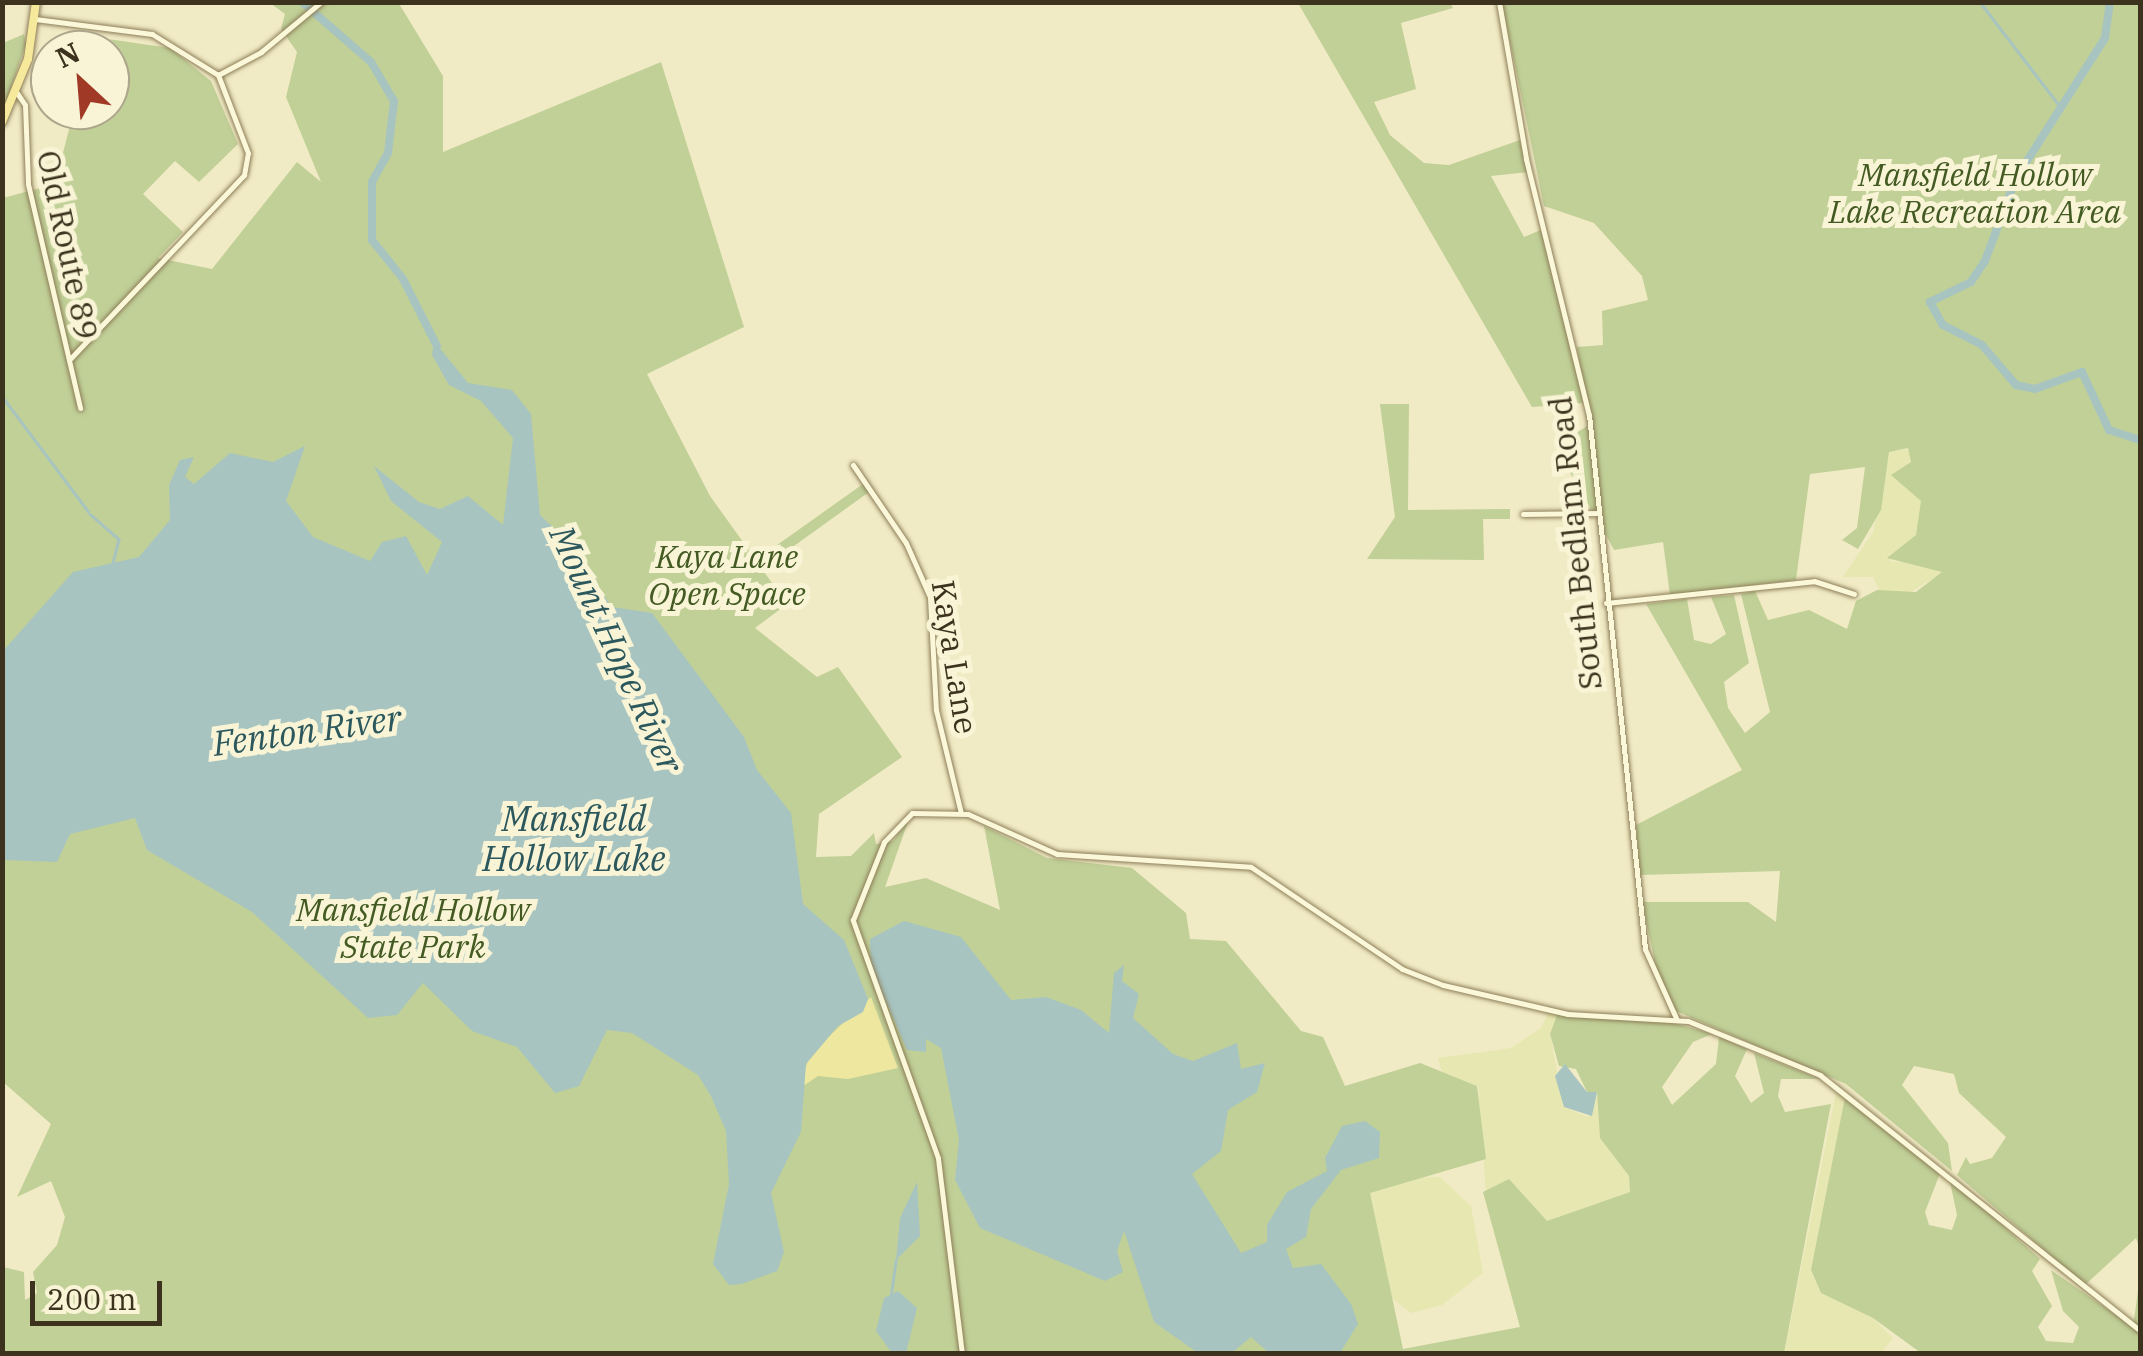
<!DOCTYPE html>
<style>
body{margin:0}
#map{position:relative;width:2143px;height:1356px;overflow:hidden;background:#f1ebc5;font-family:"IBM Plex Serif",serif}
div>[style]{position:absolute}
.farmland>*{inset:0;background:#e7e7b1}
.green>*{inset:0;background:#c0d097}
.sand>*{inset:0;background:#eee7a0}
.water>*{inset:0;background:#a7c4c0}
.stream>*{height:2.5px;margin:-1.25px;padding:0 1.25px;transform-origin:1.25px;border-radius:1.25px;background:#a7c4c0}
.river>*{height:8px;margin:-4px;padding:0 4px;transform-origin:4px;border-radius:4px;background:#a7c4c0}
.roads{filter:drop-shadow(0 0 2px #8d7e59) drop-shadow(0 0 2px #8d7e59)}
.minor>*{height:5px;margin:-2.5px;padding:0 2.5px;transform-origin:2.5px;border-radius:2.5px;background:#fbf7d9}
.major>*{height:8px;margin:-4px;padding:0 4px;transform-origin:4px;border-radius:4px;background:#f6e99b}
span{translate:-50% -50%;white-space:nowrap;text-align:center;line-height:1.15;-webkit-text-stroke:10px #f8f4d5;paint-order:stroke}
.park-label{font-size:32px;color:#435a23;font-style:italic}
.street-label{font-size:32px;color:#3c321e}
.water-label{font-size:35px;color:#2c585d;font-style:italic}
.frame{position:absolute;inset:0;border:5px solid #3c321e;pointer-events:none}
.north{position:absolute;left:30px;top:30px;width:100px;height:100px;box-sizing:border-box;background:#f8f4d5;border:2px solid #ada68c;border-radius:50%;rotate:334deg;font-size:28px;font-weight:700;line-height:40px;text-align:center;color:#3c321e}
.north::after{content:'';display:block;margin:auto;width:35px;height:45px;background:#a03925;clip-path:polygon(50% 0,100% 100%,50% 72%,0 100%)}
.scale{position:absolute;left:30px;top:1281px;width:132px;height:45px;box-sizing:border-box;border:5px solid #3c321e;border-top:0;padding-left:12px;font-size:30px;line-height:35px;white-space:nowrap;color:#3c321e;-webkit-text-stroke:8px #f8f4d5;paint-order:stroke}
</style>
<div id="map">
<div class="farmland">
<i style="clip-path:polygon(1945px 447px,1914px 540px,1889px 561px,1936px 565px,1942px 573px,1909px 593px,1881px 593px,1873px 577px,1843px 577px,1873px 532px,1890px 451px,1911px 449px,1910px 467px,1927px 448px)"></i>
<i style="clip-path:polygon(1549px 1011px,1557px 1015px,1550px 1034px,1564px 1107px,1588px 1117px,1597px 1094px,1600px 1138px,1629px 1176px,1630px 1192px,1547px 1221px,1487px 1206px,1478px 1086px,1442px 1072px,1438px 1058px,1511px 1048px,1541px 1028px)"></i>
<i style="clip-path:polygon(1837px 1087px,1855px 1100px,1845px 1098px,1811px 1271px,1821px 1293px,1873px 1318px,1893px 1338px,1881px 1353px,1784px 1354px)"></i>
<i style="clip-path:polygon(1440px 1177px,1471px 1206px,1483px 1273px,1442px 1305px,1411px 1313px,1388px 1295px,1368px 1193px,1407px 1178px)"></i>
</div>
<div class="green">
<i style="clip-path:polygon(398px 2px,443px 76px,443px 152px,661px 62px,744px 327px,647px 374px,710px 496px,756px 560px,863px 484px,869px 492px,762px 569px,787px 604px,755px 628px,817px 677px,838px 667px,902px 757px,819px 814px,816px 857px,851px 856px,874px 833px,876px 844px,893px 841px,909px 819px,885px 887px,926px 878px,1000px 910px,984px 826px,1047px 858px,1132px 868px,1186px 913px,1190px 939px,1226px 941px,1301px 1031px,1323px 1037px,1345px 1086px,1420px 1063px,1477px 1086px,1486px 1159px,1370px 1193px,1403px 1349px,1520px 1327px,1483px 1192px,1509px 1179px,1547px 1221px,1630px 1192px,1629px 1176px,1600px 1138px,1597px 1092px,1587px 1092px,1576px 1069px,1559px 1066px,1550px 1034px,1557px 1015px,1667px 1021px,1712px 1034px,1693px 1042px,1662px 1087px,1672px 1105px,1716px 1064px,1719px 1037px,1747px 1049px,1735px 1076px,1751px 1103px,1764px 1093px,1754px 1053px,1820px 1079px,1781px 1079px,1778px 1096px,1785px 1112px,1831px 1104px,1784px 1353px,3px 1354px,3px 1267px,24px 1272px,25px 1300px,37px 1293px,33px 1272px,57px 1245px,65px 1217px,51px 1181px,17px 1197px,51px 1124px,3px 1082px,3px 198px,55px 184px,74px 110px,110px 110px,110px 50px,91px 50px,94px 37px,170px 48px,211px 81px,238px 144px,199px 182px,175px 161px,143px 194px,183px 232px,158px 258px,212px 269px,297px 162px,321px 182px,286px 97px,297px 52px,281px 29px,285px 14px,270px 3px)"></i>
<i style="clip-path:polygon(1298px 3px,1450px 3px,1453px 8px,1401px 23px,1416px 89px,1374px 102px,1390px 135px,1424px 163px,1449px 165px,1520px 140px,1528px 172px,1491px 176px,1524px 237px,1543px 229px,1584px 403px,1532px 407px)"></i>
<i style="clip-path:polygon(1502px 3px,2140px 3px,2140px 1250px,2136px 1238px,2085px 1285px,1957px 1175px,1966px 1157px,1970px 1164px,1992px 1158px,2006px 1137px,1959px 1093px,1954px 1074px,1914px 1066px,1902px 1085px,1948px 1143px,1952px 1171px,1846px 1084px,1676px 1011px,1659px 981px,1642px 902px,1748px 902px,1776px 922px,1780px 871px,1640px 875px,1636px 825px,1742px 770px,1646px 604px,1687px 599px,1694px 640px,1711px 644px,1726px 634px,1711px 597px,1734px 595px,1749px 663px,1724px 682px,1728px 708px,1745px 733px,1770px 712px,1741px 594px,1755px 591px,1768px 620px,1809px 610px,1847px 629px,1856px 601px,1877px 590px,1916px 592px,1942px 572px,1887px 558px,1916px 535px,1921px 501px,1891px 475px,1911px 462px,1908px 448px,1889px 452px,1881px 510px,1858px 549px,1842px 540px,1857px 528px,1865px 467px,1810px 474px,1796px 580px,1670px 595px,1663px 542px,1614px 550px,1604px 531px,1577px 347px,1603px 345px,1602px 311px,1648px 300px,1642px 276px,1594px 223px,1544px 206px)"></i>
<i style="clip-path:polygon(24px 34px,26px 44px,3px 111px,3px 43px)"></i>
<i style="clip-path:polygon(1380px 404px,1409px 404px,1408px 510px,1510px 509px,1510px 519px,1483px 519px,1484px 560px,1367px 559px,1395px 517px)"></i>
<i style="clip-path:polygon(1589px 425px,1597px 511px,1592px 511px,1555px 446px)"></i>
<i style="clip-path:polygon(1845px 1097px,1941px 1171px,1925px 1212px,1929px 1225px,1952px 1230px,1957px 1215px,1949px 1177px,2040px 1259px,2032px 1271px,2052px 1306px,2038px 1327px,2046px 1341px,2073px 1343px,2079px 1327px,2063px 1311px,2051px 1270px,2133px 1327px,2140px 1276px,2140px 1353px,1921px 1353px,1873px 1318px,1821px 1293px,1811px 1270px)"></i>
</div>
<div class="sand">
<i style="clip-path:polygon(871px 997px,898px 1068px,848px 1079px,818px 1076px,799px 1089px,810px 1054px)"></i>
</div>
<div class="water">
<i style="clip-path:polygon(434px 341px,468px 383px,512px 390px,531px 414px,540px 515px,556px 530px,556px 547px,582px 565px,612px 607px,652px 613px,744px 737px,757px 770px,791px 813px,803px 904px,844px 940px,868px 999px,863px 1012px,838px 1026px,806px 1064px,801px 1132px,771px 1193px,784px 1252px,777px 1271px,742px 1284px,729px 1285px,713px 1264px,729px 1184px,726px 1131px,711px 1096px,698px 1075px,632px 1033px,607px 1030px,579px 1086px,555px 1093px,517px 1047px,472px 1031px,423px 983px,397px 1015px,368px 1018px,252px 912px,147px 850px,135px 818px,70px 834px,57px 862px,3px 860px,3px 651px,73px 572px,139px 557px,170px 520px,169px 485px,180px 460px,194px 457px,185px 477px,194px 484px,230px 453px,273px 462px,305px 446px,286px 501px,313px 537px,370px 561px,382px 542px,406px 536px,427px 575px,442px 542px,391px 501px,374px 466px,419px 502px,440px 509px,468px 496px,503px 525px,513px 438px,481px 401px,449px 385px,432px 355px)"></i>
<i style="clip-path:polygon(904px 921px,961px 937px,1011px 1000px,1046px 997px,1081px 1010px,1109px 1033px,1114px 973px,1124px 965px,1122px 981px,1139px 994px,1133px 1018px,1173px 1054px,1193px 1061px,1237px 1043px,1241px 1069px,1265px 1063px,1257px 1092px,1228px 1110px,1221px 1151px,1192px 1174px,1241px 1253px,1267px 1242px,1267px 1225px,1287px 1192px,1327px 1171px,1325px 1158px,1342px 1126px,1365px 1121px,1380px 1132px,1379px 1158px,1341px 1170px,1311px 1209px,1306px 1237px,1286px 1249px,1293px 1268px,1321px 1264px,1351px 1304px,1358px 1324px,1340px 1353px,1269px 1353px,1251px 1337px,1234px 1351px,1198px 1353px,1154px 1322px,1124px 1231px,1117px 1251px,1123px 1272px,1105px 1281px,980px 1228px,955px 1180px,959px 1140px,941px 1048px,926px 1039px,926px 1052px,907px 1050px,871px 967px,870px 939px)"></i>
<i style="clip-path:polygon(1565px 1064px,1587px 1092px,1597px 1092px,1592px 1116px,1564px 1107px,1555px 1076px)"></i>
<i style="clip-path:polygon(917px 1182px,920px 1236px,896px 1260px,900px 1218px)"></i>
<i style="clip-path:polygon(898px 1291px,917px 1308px,906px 1353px,892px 1353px,876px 1331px,884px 1298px)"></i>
</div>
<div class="stream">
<i style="left:1980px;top:2px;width:135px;rotate:52.5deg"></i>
<i style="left:2px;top:396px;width:144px;rotate:53.2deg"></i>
<i style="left:90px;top:514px;width:38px;rotate:41deg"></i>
<i style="left:119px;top:539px;width:29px;rotate:104deg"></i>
<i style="left:891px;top:1294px;width:34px;rotate:-82deg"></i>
</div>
<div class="river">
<i style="left:302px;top:2px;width:91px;rotate:41deg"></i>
<i style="left:371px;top:62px;width:45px;rotate:59.5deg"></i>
<i style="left:394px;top:101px;width:52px;rotate:96.6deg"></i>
<i style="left:388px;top:153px;width:33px;rotate:119deg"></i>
<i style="left:372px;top:182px;width:58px;rotate:90deg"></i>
<i style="left:372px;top:240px;width:50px;rotate:51.5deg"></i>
<i style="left:403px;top:279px;width:75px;rotate:63.1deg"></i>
<i style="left:2110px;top:2px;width:36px;rotate:98deg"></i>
<i style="left:2105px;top:38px;width:166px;rotate:122.4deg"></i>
<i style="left:2016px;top:178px;width:89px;rotate:110.5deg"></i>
<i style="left:1985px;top:261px;width:25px;rotate:124deg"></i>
<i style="left:1971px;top:282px;width:46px;rotate:154deg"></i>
<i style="left:1930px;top:302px;width:26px;rotate:61deg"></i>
<i style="left:1943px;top:325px;width:44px;rotate:27.1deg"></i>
<i style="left:1982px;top:345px;width:52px;rotate:49.6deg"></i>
<i style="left:2016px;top:385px;width:19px;rotate:12deg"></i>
<i style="left:2035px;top:389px;width:50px;rotate:-19.9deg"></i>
<i style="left:2082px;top:372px;width:64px;rotate:65deg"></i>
<i style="left:2109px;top:430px;width:33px;rotate:18deg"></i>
</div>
<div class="roads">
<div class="minor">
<i style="left:1499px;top:2px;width:159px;rotate:80.2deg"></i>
<i style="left:1526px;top:159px;width:264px;rotate:76.2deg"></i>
<i style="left:1589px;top:415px;width:537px;rotate:84.01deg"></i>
<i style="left:1645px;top:949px;width:76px;rotate:65.8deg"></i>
<i style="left:35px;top:19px;width:118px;rotate:7.3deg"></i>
<i style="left:152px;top:34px;width:78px;rotate:31.8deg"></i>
<i style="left:218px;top:75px;width:49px;rotate:-28.1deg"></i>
<i style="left:261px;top:52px;width:78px;rotate:-39.8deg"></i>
<i style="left:17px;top:93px;width:14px;rotate:56deg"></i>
<i style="left:25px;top:105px;width:79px;rotate:87.8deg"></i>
<i style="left:28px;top:184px;width:230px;rotate:76.9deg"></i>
<i style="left:69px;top:360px;width:255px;rotate:-46.6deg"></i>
<i style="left:244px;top:175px;width:22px;rotate:-80deg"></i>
<i style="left:248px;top:153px;width:84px;rotate:-111deg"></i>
<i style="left:853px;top:465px;width:94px;rotate:55.8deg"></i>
<i style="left:906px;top:543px;width:59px;rotate:66deg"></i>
<i style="left:930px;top:597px;width:113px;rotate:87deg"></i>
<i style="left:936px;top:710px;width:106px;rotate:76.4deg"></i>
<i style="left:1523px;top:514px;width:75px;rotate:-0.8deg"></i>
<i style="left:1606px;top:603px;width:209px;rotate:-6deg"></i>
<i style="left:1814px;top:581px;width:42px;rotate:18deg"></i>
<i style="left:962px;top:1354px;width:197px;rotate:-97deg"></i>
<i style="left:938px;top:1158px;width:253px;rotate:-109.7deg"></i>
<i style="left:853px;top:920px;width:84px;rotate:-68.3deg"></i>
<i style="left:884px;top:842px;width:40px;rotate:-46deg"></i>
<i style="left:912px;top:813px;width:56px;rotate:1deg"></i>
<i style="left:968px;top:814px;width:98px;rotate:24.2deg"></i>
<i style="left:1057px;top:854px;width:194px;rotate:3.8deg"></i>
<i style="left:1251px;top:867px;width:182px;rotate:34deg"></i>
<i style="left:1402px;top:969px;width:44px;rotate:21.3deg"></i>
<i style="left:1443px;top:985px;width:128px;rotate:13.1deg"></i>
<i style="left:1568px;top:1014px;width:120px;rotate:3.3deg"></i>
<i style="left:1688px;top:1021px;width:143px;rotate:22.2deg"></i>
<i style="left:1820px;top:1075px;width:409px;rotate:38.6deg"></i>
</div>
<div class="major">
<i style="left:2px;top:122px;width:68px;rotate:-67.6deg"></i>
<i style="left:28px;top:59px;width:58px;rotate:-82deg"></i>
</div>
</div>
<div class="park-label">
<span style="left:1975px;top:193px">Mansfield Hollow<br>Lake Recreation Area</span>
<span style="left:727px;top:575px">Kaya Lane<br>Open Space</span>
<span style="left:413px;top:928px">Mansfield Hollow<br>State Park</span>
</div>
<div class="street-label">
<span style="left:68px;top:245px;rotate:78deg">Old Route 89</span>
<span style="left:1575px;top:543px;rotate:-96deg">South Bedlam Road</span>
<span style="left:955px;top:657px;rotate:81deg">Kaya Lane</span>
</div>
<div class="water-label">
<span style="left:617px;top:649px;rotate:65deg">Mount Hope River</span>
<span style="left:307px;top:730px;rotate:-8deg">Fenton River</span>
<span style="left:574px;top:838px">Mansfield<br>Hollow Lake</span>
</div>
<div class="frame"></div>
<div class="north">N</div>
<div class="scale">200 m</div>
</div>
